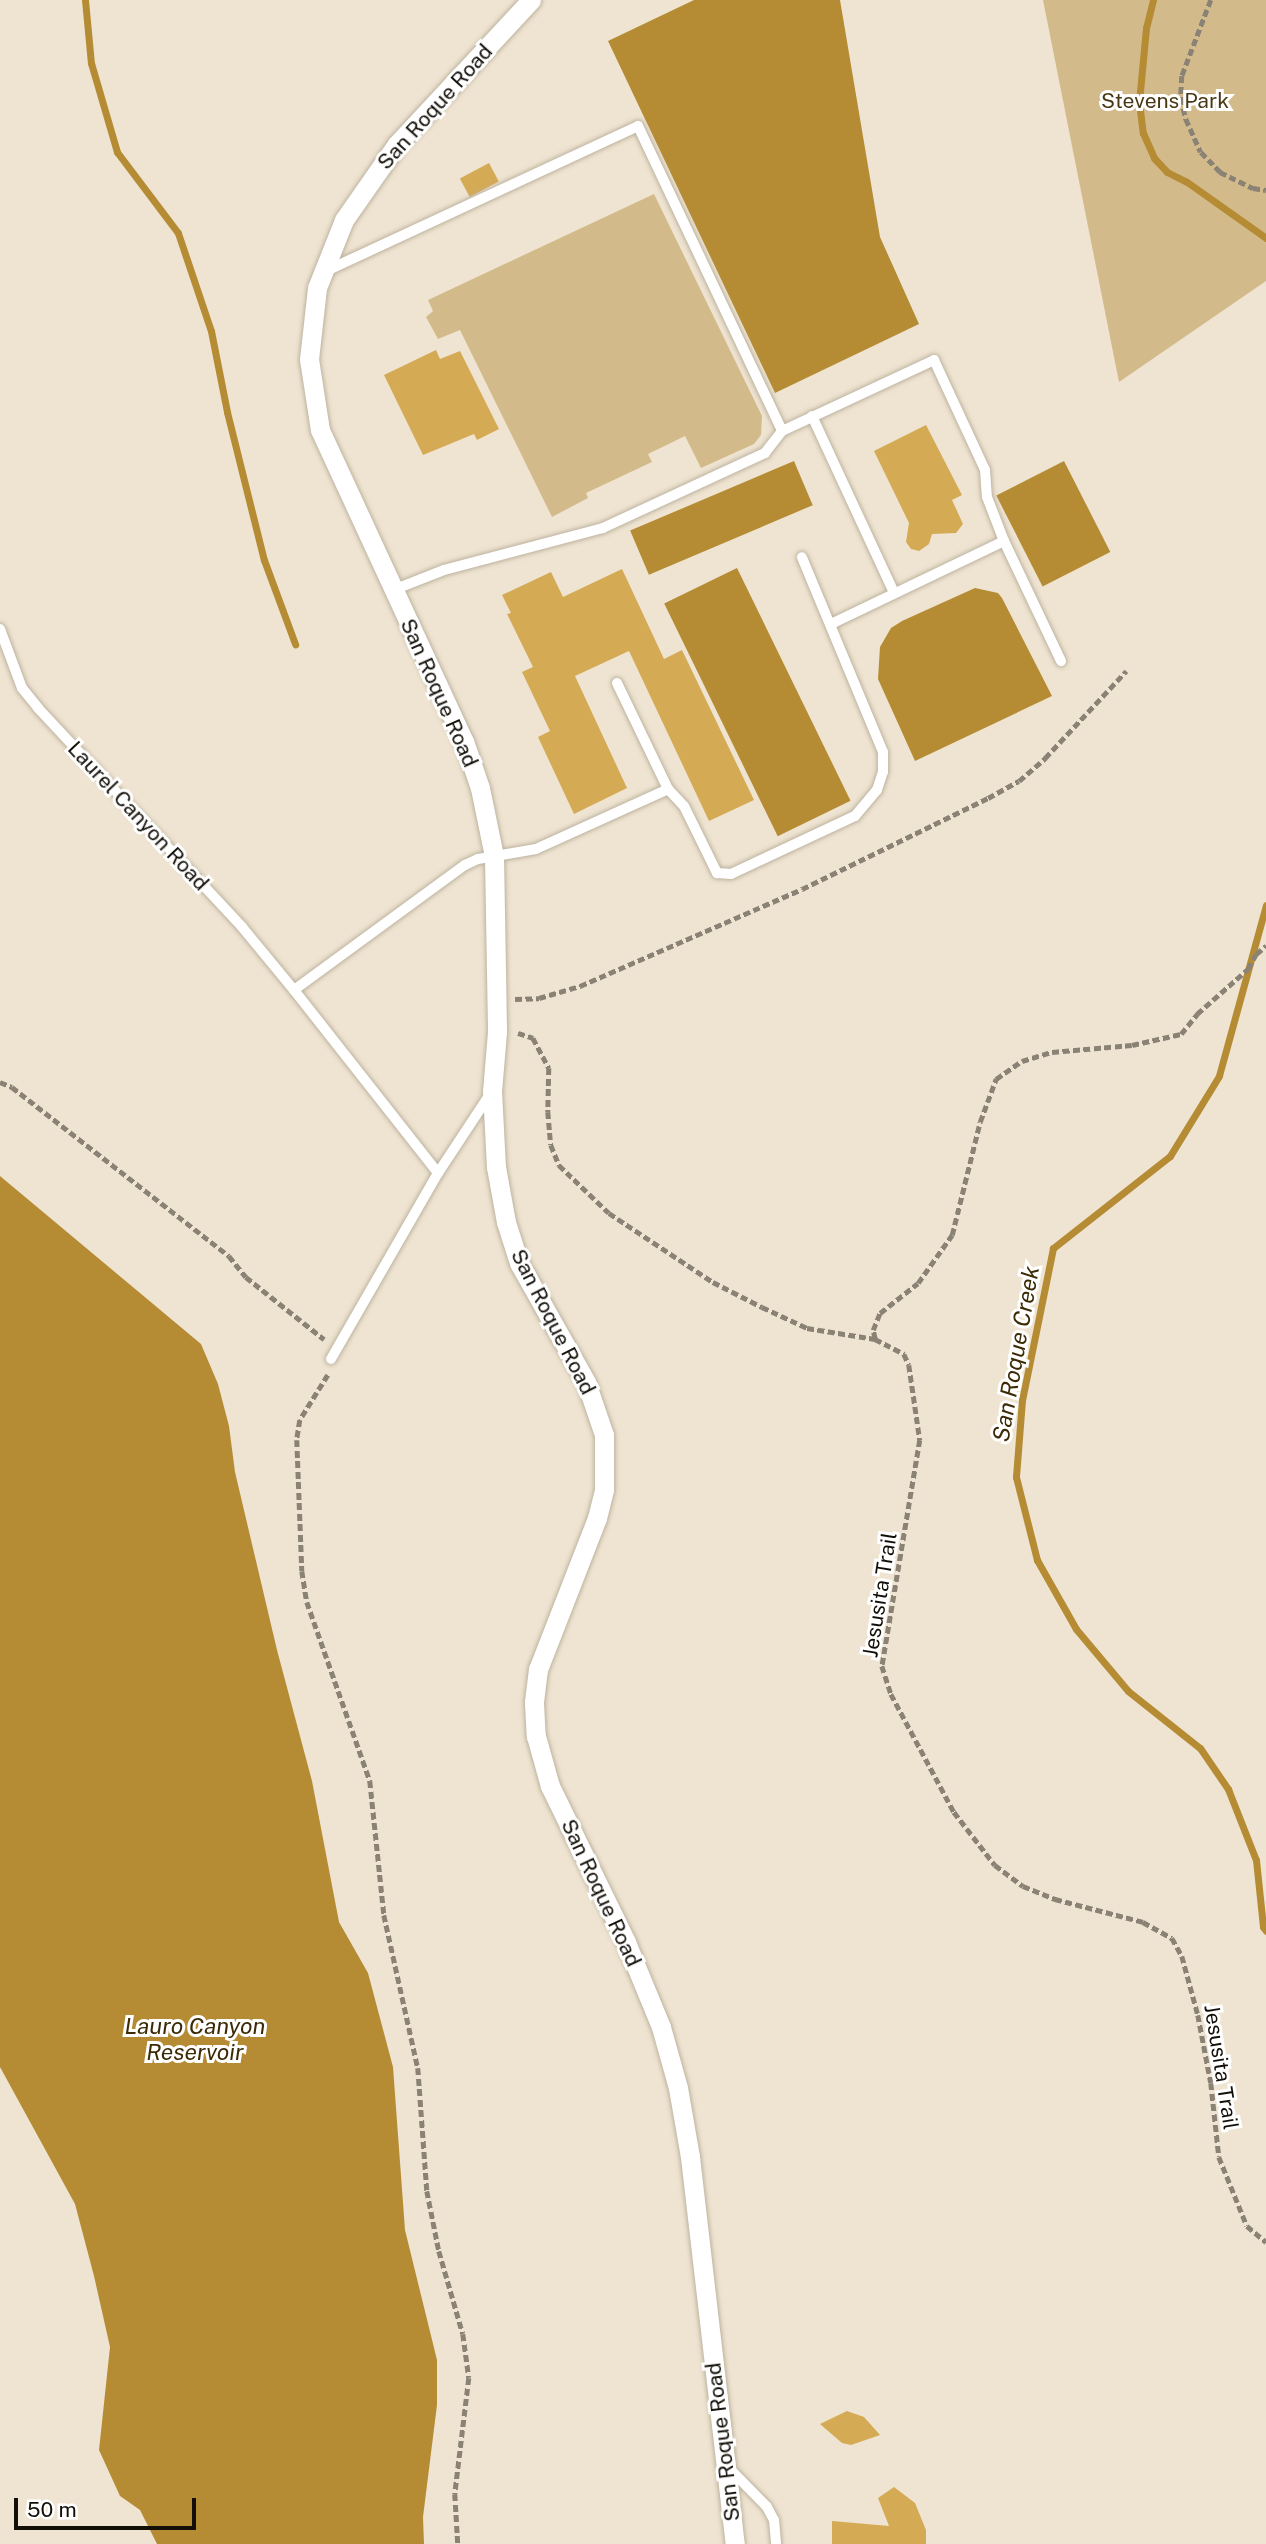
<!DOCTYPE html>
<style>
body{margin:0}
#map{position:relative;width:1266px;height:2544px;overflow:hidden;background:#efe4d1;font-family:"Public Sans",sans-serif}
div>[style]{position:absolute}
.green>*{inset:0;background:#d3ba8a}
.water>*{inset:0;background:#b58c34;transform-origin:0 0}
.stream>*{height:7px;margin:-3.5px;padding:0 3.5px;transform-origin:3.5px;border-radius:3.5px;background:#b58c34}
.building>*{inset:0;background:#d4aa55;transform-origin:0 0}
.path>*{height:4.5px;margin-top:-2.25px;transform-origin:0;background:repeating-linear-gradient(90deg,#8a8275 0 7px,transparent 0 10.5px)}
.roads{filter:drop-shadow(0 0 2px #bdb3a0) drop-shadow(0 0 2px #bdb3a0)}
.service>*{height:10px;margin:-5px;padding:0 5px;transform-origin:5px;border-radius:5px;background:#fff}
.minor>*{height:19px;margin:-9.5px;padding:0 9.5px;transform-origin:9.5px;border-radius:9.5px;background:#fff}
span{translate:-50% -50%;white-space:nowrap;text-align:center;line-height:1.15;-webkit-text-stroke:6px #fff;paint-order:stroke}
.park-label{font-size:21px;color:#493813}
.street-label{font-size:21px;color:#120e08}
.water-label{font-size:23px;color:#3b2a04;font-style:italic}
.scale{position:absolute;left:14px;top:2498px;width:182px;height:32px;box-sizing:border-box;border:4px solid #120e08;border-top:0;padding-left:9px;font-size:21px;line-height:24px;white-space:nowrap;color:#120e08;-webkit-text-stroke:5px #fff;paint-order:stroke}
</style>
<div id="map">
<div class="green">
<i style="clip-path:polygon(1043px 0,1266px 0,1266px 281px,1119px 382px)"></i>
<i style="clip-path:polygon(654px 194px,762px 416px,761px 435px,754px 444px,701px 468px,685px 436px,648px 454px,652px 462px,586px 493px,588px 498px,552px 517px,460px 330px,438px 339px,426px 317px,433px 311px,428px 300px)"></i>
</div>
<div class="water">
<i style="clip-path:polygon(694px 0,840px 0,880px 237px,919px 324px,775px 393px,608px 41px)"></i>
<i style="left:794px;top:461px;width:48px;height:178px;rotate:67deg"></i>
<i style="left:1064px;top:461px;width:102px;height:76px;rotate:63deg"></i>
<i style="left:737px;top:568px;width:259px;height:81px;rotate:64deg"></i>
<i style="clip-path:polygon(975px 588px,998px 593px,1002px 598px,1052px 696px,915px 761px,878px 679px,880px 647px,891px 628px,902px 621px)"></i>
<i style="clip-path:polygon(0 1176px,201px 1344px,218px 1384px,229px 1426px,235px 1472px,277px 1650px,312px 1781px,339px 1922px,368px 1973px,393px 2067px,405px 2230px,437px 2360px,437px 2405px,423px 2517px,424px 2544px,157px 2544px,140px 2510px,120px 2496px,99px 2450px,110px 2347px,94px 2276px,75px 2204px,0 2067px)"></i>
</div>
<div class="stream">
<i style="left:85px;top:0;width:63px;rotate:84.6deg"></i>
<i style="left:91px;top:63px;width:93px;rotate:73.7deg"></i>
<i style="left:117px;top:152px;width:101px;rotate:53deg"></i>
<i style="left:178px;top:233px;width:103px;rotate:71.4deg"></i>
<i style="left:211px;top:331px;width:83px;rotate:78.8deg"></i>
<i style="left:227px;top:412px;width:153px;rotate:76deg"></i>
<i style="left:264px;top:560px;width:90px;rotate:69.7deg"></i>
<i style="left:1153px;top:0;width:29px;rotate:104deg"></i>
<i style="left:1146px;top:28px;width:74px;rotate:95.4deg"></i>
<i style="left:1139px;top:102px;width:31px;rotate:83deg"></i>
<i style="left:1143px;top:133px;width:27px;rotate:66deg"></i>
<i style="left:1154px;top:158px;width:19px;rotate:47deg"></i>
<i style="left:1167px;top:172px;width:22px;rotate:27deg"></i>
<i style="left:1187px;top:182px;width:97px;rotate:35.3deg"></i>
<i style="left:1266px;top:905px;width:177px;rotate:105.4deg"></i>
<i style="left:1219px;top:1076px;width:94px;rotate:121.5deg"></i>
<i style="left:1170px;top:1156px;width:149px;rotate:141.8deg"></i>
<i style="left:1053px;top:1248px;width:155px;rotate:101.5deg"></i>
<i style="left:1022px;top:1400px;width:77px;rotate:94.5deg"></i>
<i style="left:1016px;top:1477px;width:86px;rotate:75.8deg"></i>
<i style="left:1037px;top:1560px;width:79px;rotate:60.5deg"></i>
<i style="left:1076px;top:1629px;width:81px;rotate:50deg"></i>
<i style="left:1128px;top:1691px;width:92px;rotate:38.4deg"></i>
<i style="left:1200px;top:1748px;width:50px;rotate:55.7deg"></i>
<i style="left:1228px;top:1789px;width:76px;rotate:68.5deg"></i>
<i style="left:1256px;top:1860px;width:67px;rotate:84deg"></i>
<i style="left:1263px;top:1927px;width:5px;rotate:53deg"></i>
</div>
<div class="building">
<i style="left:489px;top:163px;width:21px;height:33px;rotate:62deg"></i>
<i style="clip-path:polygon(436px 350px,440px 359px,460px 351px,499px 429px,477px 440px,474px 434px,423px 455px,384px 375px)"></i>
<i style="clip-path:polygon(926px 425px,962px 495px,952px 500px,963px 524px,956px 533px,932px 534px,929px 544px,919px 551px,911px 549px,906px 542px,909px 523px,874px 451px)"></i>
<i style="clip-path:polygon(622px 569px,664px 659px,682px 650px,754px 800px,709px 821px,629px 651px,575px 676px,627px 788px,574px 814px,538px 737px,550px 731px,522px 672px,533px 667px,507px 614px,511px 613px,502px 595px,551px 572px,563px 597px)"></i>
<i style="clip-path:polygon(847px 2411px,864px 2417px,880px 2435px,851px 2445px,842px 2443px,820px 2424px)"></i>
<i style="clip-path:polygon(894px 2487px,915px 2503px,926px 2530px,926px 2544px,832px 2544px,832px 2521px,889px 2526px,878px 2498px)"></i>
</div>
<div class="path">
<i style="left:1211px;top:0;width:81px;rotate:110.9deg"></i>
<i style="left:1182px;top:76px;width:22px;rotate:93deg"></i>
<i style="left:1181px;top:98px;width:22px;rotate:77deg"></i>
<i style="left:1186px;top:119px;width:36px;rotate:66deg"></i>
<i style="left:1201px;top:152px;width:28px;rotate:46deg"></i>
<i style="left:1220px;top:172px;width:37px;rotate:26deg"></i>
<i style="left:1253px;top:188px;width:13px;rotate:9deg"></i>
<i style="left:515px;top:999px;width:24px;rotate:-2deg"></i>
<i style="left:539px;top:998px;width:43px;rotate:-16.3deg"></i>
<i style="left:580px;top:986px;width:242px;rotate:-23.6deg"></i>
<i style="left:802px;top:889px;width:207px;rotate:-26.1deg"></i>
<i style="left:988px;top:798px;width:35px;rotate:-29deg"></i>
<i style="left:1019px;top:781px;width:35px;rotate:-41deg"></i>
<i style="left:1045px;top:758px;width:119px;rotate:-47deg"></i>
<i style="left:518px;top:1033px;width:16px;rotate:18deg"></i>
<i style="left:533px;top:1038px;width:34px;rotate:62deg"></i>
<i style="left:549px;top:1068px;width:44px;rotate:91.3deg"></i>
<i style="left:548px;top:1112px;width:33px;rotate:85deg"></i>
<i style="left:551px;top:1145px;width:22px;rotate:68deg"></i>
<i style="left:559px;top:1165px;width:69px;rotate:43.8deg"></i>
<i style="left:609px;top:1213px;width:125px;rotate:33.6deg"></i>
<i style="left:713px;top:1282px;width:55px;rotate:27deg"></i>
<i style="left:762px;top:1307px;width:50px;rotate:25deg"></i>
<i style="left:807px;top:1328px;width:69px;rotate:9.2deg"></i>
<i style="left:875px;top:1339px;width:33px;rotate:27deg"></i>
<i style="left:904px;top:1354px;width:12px;rotate:66deg"></i>
<i style="left:909px;top:1365px;width:76px;rotate:81.7deg"></i>
<i style="left:920px;top:1440px;width:229px;rotate:99.5deg"></i>
<i style="left:882px;top:1666px;width:29px;rotate:72deg"></i>
<i style="left:891px;top:1694px;width:134px;rotate:61.9deg"></i>
<i style="left:954px;top:1812px;width:67px;rotate:52.3deg"></i>
<i style="left:995px;top:1865px;width:35px;rotate:37deg"></i>
<i style="left:1023px;top:1886px;width:35px;rotate:22deg"></i>
<i style="left:1055px;top:1899px;width:91px;rotate:14.6deg"></i>
<i style="left:1143px;top:1922px;width:33px;rotate:29deg"></i>
<i style="left:1172px;top:1938px;width:21px;rotate:61deg"></i>
<i style="left:1182px;top:1956px;width:61px;rotate:74.8deg"></i>
<i style="left:1198px;top:2015px;width:69px;rotate:79.2deg"></i>
<i style="left:1211px;top:2083px;width:74px;rotate:83.8deg"></i>
<i style="left:1219px;top:2157px;width:74px;rotate:67.9deg"></i>
<i style="left:1247px;top:2226px;width:25px;rotate:40deg"></i>
<i style="left:0;top:1082px;width:13px;rotate:23deg"></i>
<i style="left:12px;top:1087px;width:275px;rotate:37.9deg"></i>
<i style="left:229px;top:1256px;width:27px;rotate:51deg"></i>
<i style="left:246px;top:1277px;width:100px;rotate:38.5deg"></i>
<i style="left:875px;top:1339px;width:9px;rotate:-103deg"></i>
<i style="left:873px;top:1330px;width:18px;rotate:-68deg"></i>
<i style="left:880px;top:1313px;width:48px;rotate:-38.3deg"></i>
<i style="left:918px;top:1283px;width:59px;rotate:-54.7deg"></i>
<i style="left:952px;top:1235px;width:116px;rotate:-76.1deg"></i>
<i style="left:980px;top:1122px;width:46px;rotate:-69.6deg"></i>
<i style="left:996px;top:1079px;width:32px;rotate:-35deg"></i>
<i style="left:1022px;top:1061px;width:31px;rotate:-17deg"></i>
<i style="left:1052px;top:1052px;width:80px;rotate:-5deg"></i>
<i style="left:1132px;top:1045px;width:50px;rotate:-12.7deg"></i>
<i style="left:1181px;top:1034px;width:26px;rotate:-51deg"></i>
<i style="left:1197px;top:1014px;width:68px;rotate:-41.4deg"></i>
<i style="left:1248px;top:969px;width:17px;rotate:-62deg"></i>
<i style="left:1256px;top:954px;width:13px;rotate:-39deg"></i>
<i style="left:328px;top:1375px;width:53px;rotate:121.9deg"></i>
<i style="left:300px;top:1420px;width:20px;rotate:99deg"></i>
<i style="left:297px;top:1440px;width:131px;rotate:87.8deg"></i>
<i style="left:302px;top:1571px;width:31px;rotate:81deg"></i>
<i style="left:307px;top:1602px;width:190px;rotate:70.6deg"></i>
<i style="left:370px;top:1781px;width:135px;rotate:84deg"></i>
<i style="left:384px;top:1915px;width:157px;rotate:77.5deg"></i>
<i style="left:418px;top:2068px;width:123px;rotate:85.8deg"></i>
<i style="left:427px;top:2191px;width:61px;rotate:78.7deg"></i>
<i style="left:439px;top:2251px;width:86px;rotate:73.9deg"></i>
<i style="left:463px;top:2334px;width:44px;rotate:82.2deg"></i>
<i style="left:469px;top:2378px;width:117px;rotate:96.9deg"></i>
<i style="left:455px;top:2494px;width:50px;rotate:86.6deg"></i>
</div>
<div class="roads">
<div class="service">
<i style="left:326px;top:271px;width:344px;rotate:-24.9deg"></i>
<i style="left:638px;top:126px;width:337px;rotate:64.7deg"></i>
<i style="left:782px;top:431px;width:28px;rotate:128deg"></i>
<i style="left:765px;top:453px;width:179px;rotate:155.2deg"></i>
<i style="left:603px;top:528px;width:164px;rotate:165.2deg"></i>
<i style="left:444px;top:570px;width:55px;rotate:158.6deg"></i>
<i style="left:812px;top:416px;width:195px;rotate:65.1deg"></i>
<i style="left:782px;top:431px;width:168px;rotate:-25deg"></i>
<i style="left:934px;top:360px;width:121px;rotate:65.1deg"></i>
<i style="left:985px;top:470px;width:27px;rotate:86deg"></i>
<i style="left:987px;top:497px;width:47px;rotate:68.9deg"></i>
<i style="left:1004px;top:541px;width:133px;rotate:64.6deg"></i>
<i style="left:831px;top:624px;width:192px;rotate:-25.6deg"></i>
<i style="left:0;top:629px;width:63px;rotate:69.6deg"></i>
<i style="left:22px;top:688px;width:26px;rotate:51deg"></i>
<i style="left:38px;top:708px;width:299px;rotate:47deg"></i>
<i style="left:242px;top:927px;width:82px;rotate:50.5deg"></i>
<i style="left:617px;top:683px;width:118px;rotate:64.3deg"></i>
<i style="left:668px;top:789px;width:23px;rotate:47deg"></i>
<i style="left:684px;top:806px;width:75px;rotate:63.8deg"></i>
<i style="left:717px;top:873px;width:14px;rotate:4deg"></i>
<i style="left:731px;top:874px;width:137px;rotate:-25.1deg"></i>
<i style="left:855px;top:816px;width:34px;rotate:-50deg"></i>
<i style="left:877px;top:790px;width:19px;rotate:-72deg"></i>
<i style="left:883px;top:772px;width:20px;rotate:-90deg"></i>
<i style="left:883px;top:752px;width:211px;rotate:-112.6deg"></i>
<i style="left:438px;top:1173px;width:233px;rotate:-128.2deg"></i>
<i style="left:294px;top:990px;width:212px;rotate:-36.2deg"></i>
<i style="left:465px;top:865px;width:14px;rotate:-25deg"></i>
<i style="left:478px;top:859px;width:59px;rotate:-9.8deg"></i>
<i style="left:536px;top:849px;width:145px;rotate:-24.4deg"></i>
<i style="left:331px;top:1359px;width:215px;rotate:-60.1deg"></i>
<i style="left:438px;top:1173px;width:95px;rotate:-56.6deg"></i>
<i style="left:728px;top:2467px;width:56px;rotate:45.7deg"></i>
<i style="left:767px;top:2507px;width:15px;rotate:62deg"></i>
<i style="left:774px;top:2520px;width:24px;rotate:85deg"></i>
</div>
<div class="minor">
<i style="left:531px;top:0;width:197px;rotate:132.9deg"></i>
<i style="left:397px;top:144px;width:93px;rotate:124.9deg"></i>
<i style="left:344px;top:220px;width:73px;rotate:111.7deg"></i>
<i style="left:317px;top:288px;width:71px;rotate:96.4deg"></i>
<i style="left:309px;top:359px;width:72px;rotate:81.2deg"></i>
<i style="left:320px;top:430px;width:343px;rotate:65.2deg"></i>
<i style="left:464px;top:741px;width:50px;rotate:71.2deg"></i>
<i style="left:480px;top:788px;width:69px;rotate:78.4deg"></i>
<i style="left:494px;top:856px;width:176px;rotate:89deg"></i>
<i style="left:497px;top:1032px;width:59px;rotate:94.8deg"></i>
<i style="left:492px;top:1091px;width:76px;rotate:87deg"></i>
<i style="left:496px;top:1167px;width:56px;rotate:79.7deg"></i>
<i style="left:506px;top:1222px;width:43px;rotate:72.4deg"></i>
<i style="left:519px;top:1263px;width:137px;rotate:60.6deg"></i>
<i style="left:586px;top:1382px;width:56px;rotate:71.2deg"></i>
<i style="left:604px;top:1435px;width:55px;rotate:90deg"></i>
<i style="left:604px;top:1490px;width:29px;rotate:104deg"></i>
<i style="left:597px;top:1518px;width:162px;rotate:111.3deg"></i>
<i style="left:538px;top:1669px;width:34px;rotate:97deg"></i>
<i style="left:534px;top:1703px;width:33px;rotate:87deg"></i>
<i style="left:536px;top:1736px;width:52px;rotate:74.4deg"></i>
<i style="left:550px;top:1786px;width:174px;rotate:64deg"></i>
<i style="left:626px;top:1942px;width:92px;rotate:67.6deg"></i>
<i style="left:661px;top:2027px;width:63px;rotate:74.4deg"></i>
<i style="left:678px;top:2088px;width:70px;rotate:80.1deg"></i>
<i style="left:690px;top:2157px;width:390px;rotate:83.4deg"></i>
</div>
</div>
<div class="park-label">
<span style="left:1165px;top:101px">Stevens Park</span>
</div>
<div class="street-label">
<span style="left:435px;top:107px;rotate:-48deg">San Roque Road</span>
<span style="left:439px;top:693px;rotate:66deg">San Roque Road</span>
<span style="left:138px;top:816px;rotate:47deg">Laurel Canyon Road</span>
<span style="left:553px;top:1322px;rotate:63deg">San Roque Road</span>
<span style="left:880px;top:1595px;rotate:-81deg">Jesusita Trail</span>
<span style="left:601px;top:1893px;rotate:65deg">San Roque Road</span>
<span style="left:1221px;top:2067px;rotate:81deg">Jesusita Trail</span>
<span style="left:723px;top:2442px;rotate:-97deg">San Roque Road</span>
</div>
<div class="water-label">
<span style="left:1016px;top:1354px;rotate:-80deg">San Roque Creek</span>
<span style="left:195px;top:2039px">Lauro Canyon<br>Reservoir</span>
</div>
<div class="scale">50 m</div>
</div>
